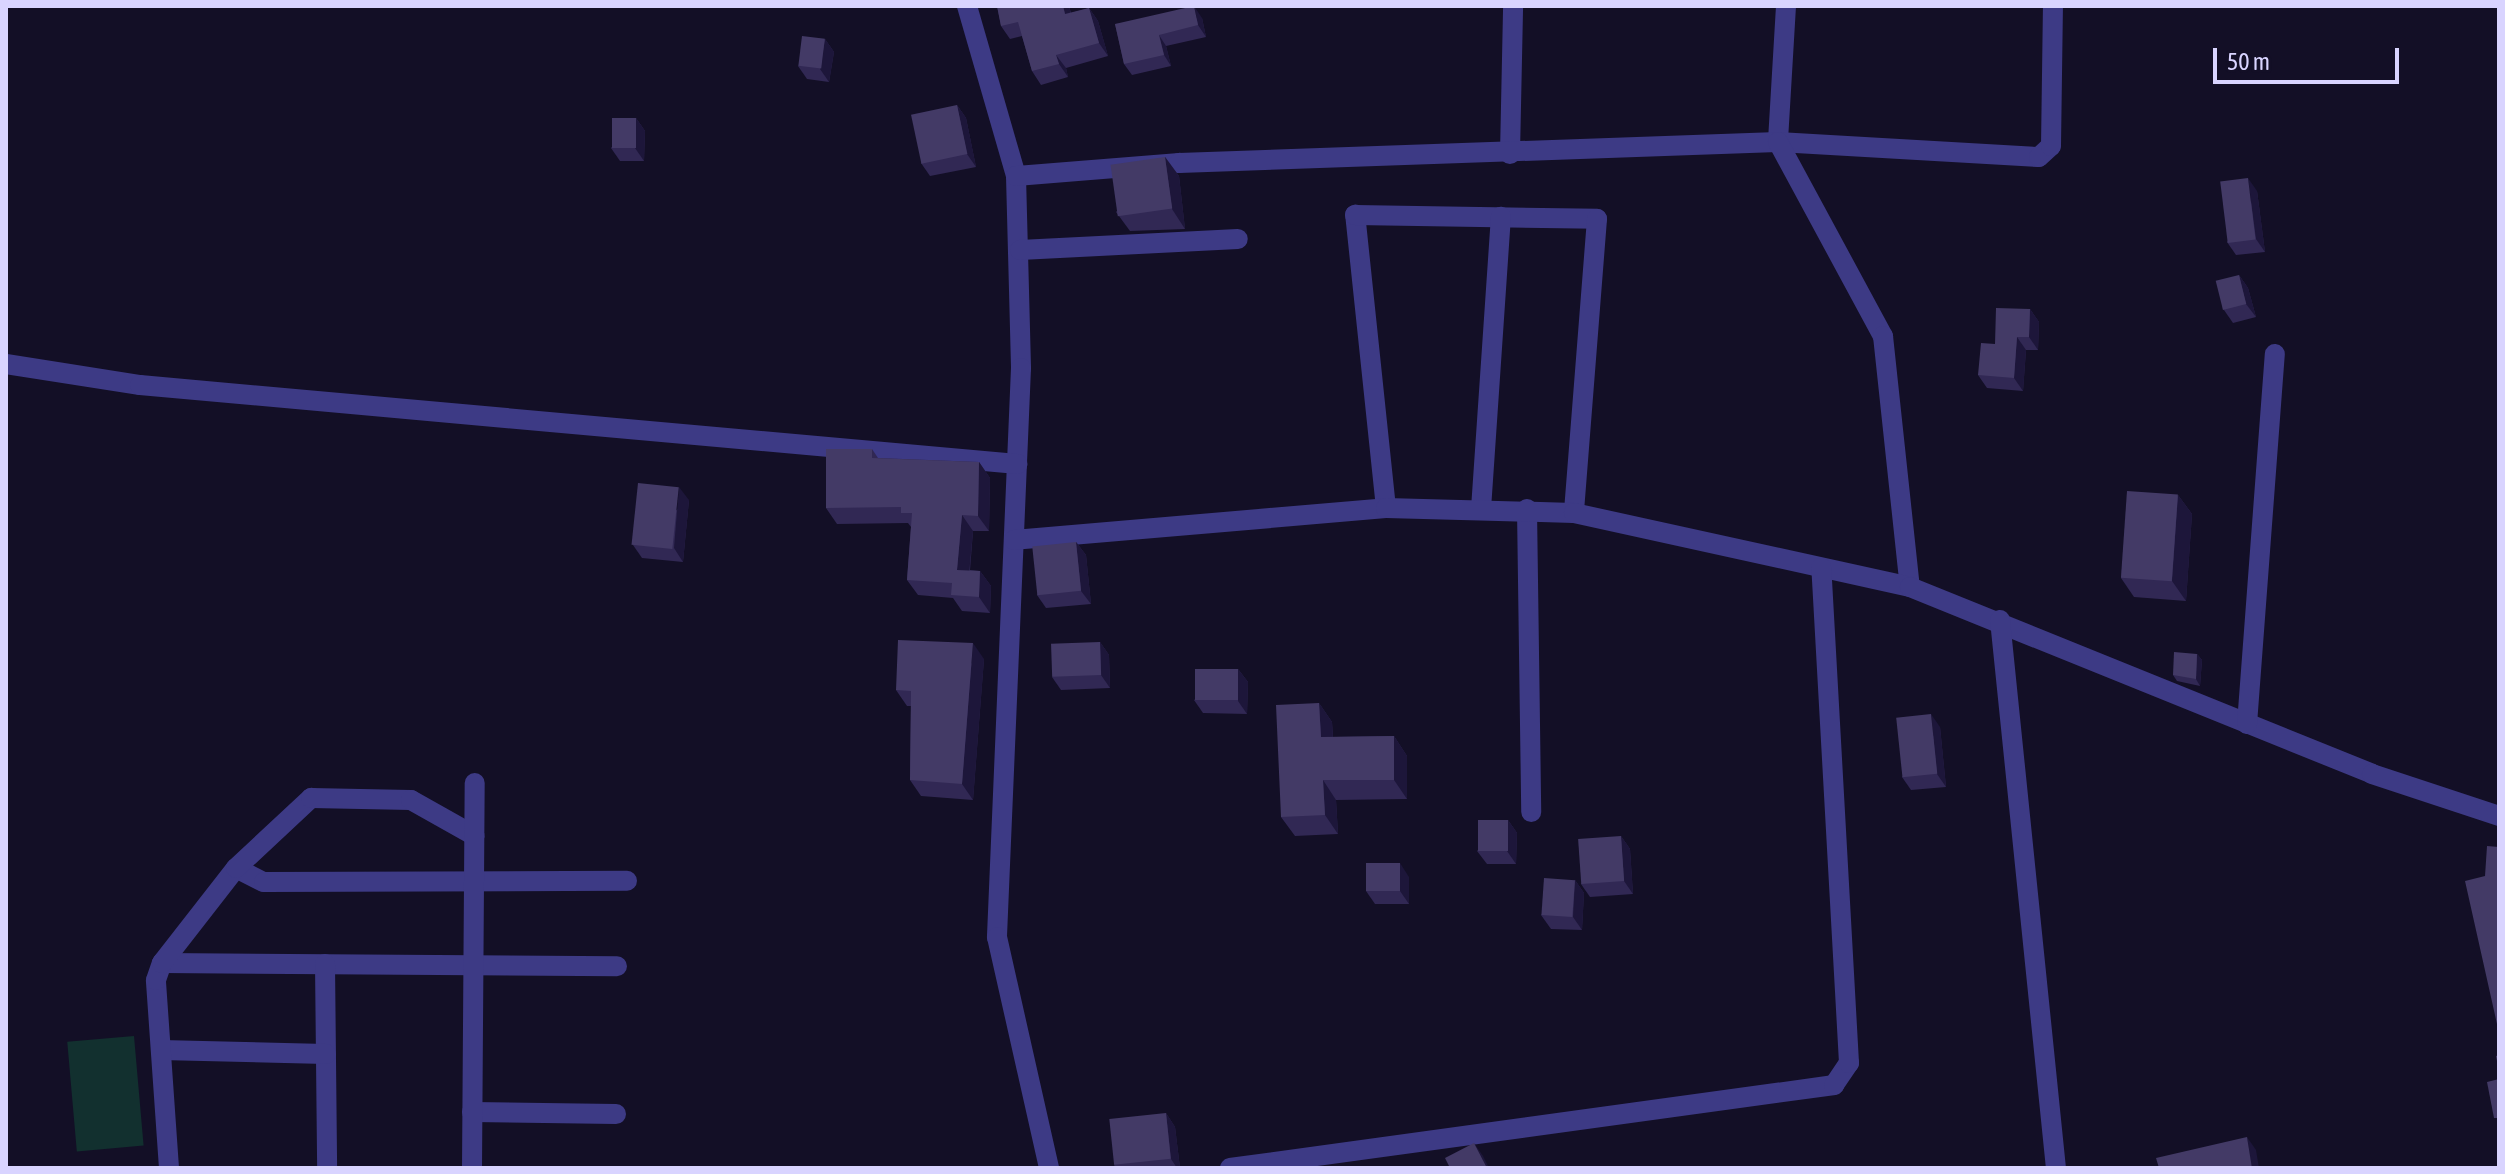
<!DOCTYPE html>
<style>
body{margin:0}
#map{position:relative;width:2505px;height:1174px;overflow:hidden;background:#130f26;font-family:"Asap Condensed",sans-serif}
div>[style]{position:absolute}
.green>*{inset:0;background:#12302f;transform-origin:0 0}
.minor>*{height:20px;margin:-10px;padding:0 10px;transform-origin:10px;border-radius:10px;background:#3d3a85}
.wall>*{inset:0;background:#312854}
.shaded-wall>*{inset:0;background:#1d163a}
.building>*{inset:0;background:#433a66;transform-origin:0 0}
span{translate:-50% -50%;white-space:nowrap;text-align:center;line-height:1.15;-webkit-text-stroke:8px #130f26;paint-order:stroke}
.frame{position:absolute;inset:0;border:8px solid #d9d4ff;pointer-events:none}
.scale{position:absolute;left:2213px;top:48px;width:186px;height:36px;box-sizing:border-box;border:4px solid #d9d4ff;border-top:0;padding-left:10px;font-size:24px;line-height:28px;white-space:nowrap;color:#d9d4ff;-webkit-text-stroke:6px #130f26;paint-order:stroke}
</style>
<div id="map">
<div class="green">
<i style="left:134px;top:1036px;width:110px;height:67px;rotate:85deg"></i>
</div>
<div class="minor">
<i style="left:967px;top:6px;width:177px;rotate:73.9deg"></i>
<i style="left:1016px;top:176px;width:192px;rotate:88.5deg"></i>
<i style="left:1021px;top:368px;width:570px;rotate:92.42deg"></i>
<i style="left:997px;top:937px;width:237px;rotate:77.3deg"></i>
<i style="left:1786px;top:6px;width:136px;rotate:93.4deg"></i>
<i style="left:1778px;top:142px;width:261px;rotate:3.3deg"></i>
<i style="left:2039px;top:157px;width:16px;rotate:-43deg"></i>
<i style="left:2051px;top:146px;width:140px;rotate:-89.2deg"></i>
<i style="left:1510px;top:154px;width:148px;rotate:-88.8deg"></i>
<i style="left:1016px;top:176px;width:164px;rotate:-4.6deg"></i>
<i style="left:1179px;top:163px;width:599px;rotate:-2.01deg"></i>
<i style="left:1778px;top:142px;width:221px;rotate:61.6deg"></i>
<i style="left:1883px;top:336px;width:252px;rotate:83.9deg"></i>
<i style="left:1020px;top:250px;width:218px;rotate:-2.9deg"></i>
<i style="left:6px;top:364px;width:136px;rotate:8.9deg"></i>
<i style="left:140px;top:385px;width:881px;rotate:5.15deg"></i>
<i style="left:1386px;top:508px;width:295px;rotate:-96deg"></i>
<i style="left:1355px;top:215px;width:242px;rotate:0.9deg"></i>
<i style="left:1597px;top:219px;width:295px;rotate:94.5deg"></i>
<i style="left:1481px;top:509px;width:293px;rotate:-86.1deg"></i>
<i style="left:1527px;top:509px;width:303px;rotate:89.2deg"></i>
<i style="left:1014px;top:540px;width:373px;rotate:-4.9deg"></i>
<i style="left:1386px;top:508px;width:188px;rotate:1.5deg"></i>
<i style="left:1574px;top:513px;width:344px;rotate:12.4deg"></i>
<i style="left:1910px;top:587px;width:498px;rotate:22deg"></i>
<i style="left:2372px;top:774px;width:134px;rotate:18.3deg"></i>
<i style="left:2000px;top:620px;width:551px;rotate:84.17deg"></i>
<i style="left:2247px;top:724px;width:371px;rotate:-85.7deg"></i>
<i style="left:236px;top:868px;width:31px;rotate:27deg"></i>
<i style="left:264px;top:882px;width:363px;rotate:-0.2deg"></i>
<i style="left:162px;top:963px;width:455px;rotate:0.4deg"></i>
<i style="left:325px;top:964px;width:204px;rotate:89.4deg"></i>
<i style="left:161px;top:1050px;width:165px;rotate:1.4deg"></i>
<i style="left:472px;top:1112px;width:144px;rotate:0.8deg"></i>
<i style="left:169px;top:1168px;width:188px;rotate:-94deg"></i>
<i style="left:156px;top:980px;width:18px;rotate:-71deg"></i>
<i style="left:162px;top:963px;width:120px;rotate:-52.1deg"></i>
<i style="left:236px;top:868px;width:103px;rotate:-43deg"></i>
<i style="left:311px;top:798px;width:100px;rotate:1.1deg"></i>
<i style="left:411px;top:800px;width:73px;rotate:29.4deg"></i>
<i style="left:472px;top:1168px;width:385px;rotate:-89.6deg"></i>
<i style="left:1230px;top:1168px;width:610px;rotate:-7.82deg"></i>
<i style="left:1834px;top:1085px;width:27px;rotate:-56deg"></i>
<i style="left:1849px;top:1063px;width:496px;rotate:-93.2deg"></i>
</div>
<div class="wall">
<i style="clip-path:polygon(997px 6px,1069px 6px,1071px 13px,1089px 8px,1098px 21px,1108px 56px,1066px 68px,1068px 77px,1041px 85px,1032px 71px,1022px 36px,1010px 39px,1001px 26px)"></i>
<i style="clip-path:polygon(1202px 18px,1206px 37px,1166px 46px,1171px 66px,1132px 75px,1124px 64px,1115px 24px)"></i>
<i style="clip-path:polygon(825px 39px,834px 52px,829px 82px,807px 79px,798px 66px)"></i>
<i style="clip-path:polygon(957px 105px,966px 118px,976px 167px,930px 176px,921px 163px)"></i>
<i style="clip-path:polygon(636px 118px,645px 131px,644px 161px,620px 161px,611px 148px)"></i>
<i style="clip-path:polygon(1165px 157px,1179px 176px,1185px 229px,1130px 231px,1116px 212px)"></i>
<i style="clip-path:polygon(2257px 191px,2265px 252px,2236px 255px,2227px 242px)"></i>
<i style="clip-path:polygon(2239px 275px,2248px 288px,2256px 317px,2233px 323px,2224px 310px)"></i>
<i style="clip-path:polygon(2030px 309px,2039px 322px,2038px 350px,2026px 350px,2023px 391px,1987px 388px,1978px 375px,1995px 344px)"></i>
<i style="clip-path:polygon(872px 449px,878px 458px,979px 462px,990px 478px,989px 531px,973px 531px,970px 570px,980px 571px,991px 586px,990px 613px,962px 611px,953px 598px,918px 595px,907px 580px,911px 527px,908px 523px,837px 524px,826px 508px)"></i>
<i style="clip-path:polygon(2178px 495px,2192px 514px,2186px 601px,2134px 597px,2121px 578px)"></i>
<i style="clip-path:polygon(689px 500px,683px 562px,642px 558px,633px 545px)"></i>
<i style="clip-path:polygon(1076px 542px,1086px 555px,1091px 604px,1046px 608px,1037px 595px)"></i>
<i style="clip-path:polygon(1100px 642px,1109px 655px,1110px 688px,1061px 690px,1052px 677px)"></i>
<i style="clip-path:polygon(2197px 654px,2202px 660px,2200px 686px,2177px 681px,2173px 675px)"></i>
<i style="clip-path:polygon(984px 659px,973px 800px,921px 796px,910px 780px,911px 706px,907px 706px,896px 690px)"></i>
<i style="clip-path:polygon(1238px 669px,1248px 682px,1247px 714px,1203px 713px,1194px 700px)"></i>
<i style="clip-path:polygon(1319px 703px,1332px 722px,1333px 737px,1394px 736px,1407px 756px,1407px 799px,1336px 800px,1338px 834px,1295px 836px,1281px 817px)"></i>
<i style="clip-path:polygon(1940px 727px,1946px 787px,1911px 790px,1902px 777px)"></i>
<i style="clip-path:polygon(1508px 820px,1517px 833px,1516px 864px,1487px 864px,1477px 851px)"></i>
<i style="clip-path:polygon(1621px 836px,1630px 849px,1633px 894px,1590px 897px,1581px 884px)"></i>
<i style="clip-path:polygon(1409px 877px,1409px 904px,1375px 904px,1366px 891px)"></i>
<i style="clip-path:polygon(1575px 880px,1584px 893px,1582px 930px,1551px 929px,1541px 915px)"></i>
<i style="clip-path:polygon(1166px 1113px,1175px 1127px,1180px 1168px,1116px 1168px,1114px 1165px)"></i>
</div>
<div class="shaded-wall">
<i style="clip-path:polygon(1063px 6px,1069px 6px,1074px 28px,1065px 14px)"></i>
<i style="clip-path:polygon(1194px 6px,1202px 18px,1206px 37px,1198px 25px)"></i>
<i style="clip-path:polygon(1089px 8px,1098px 21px,1108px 56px,1099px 43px)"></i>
<i style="clip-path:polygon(1159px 35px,1166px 46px,1171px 66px,1164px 55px)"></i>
<i style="clip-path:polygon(825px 39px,834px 52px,829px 82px,820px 69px)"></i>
<i style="clip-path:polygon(1056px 55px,1066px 68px,1068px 77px,1059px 64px)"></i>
<i style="clip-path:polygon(957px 105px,966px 118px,976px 167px,967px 154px)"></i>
<i style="clip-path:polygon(636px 118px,645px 131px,644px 161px,635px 148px)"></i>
<i style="clip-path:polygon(1165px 157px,1179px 176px,1185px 229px,1172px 209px)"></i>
<i style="clip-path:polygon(2248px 178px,2257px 191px,2265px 252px,2256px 239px)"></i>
<i style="clip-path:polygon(2239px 275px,2248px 288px,2256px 317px,2246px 304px)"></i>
<i style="clip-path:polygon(2030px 309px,2039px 322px,2038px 350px,2029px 337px)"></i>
<i style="clip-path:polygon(2017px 337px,2026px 350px,2023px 391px,2014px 378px)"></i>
<i style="clip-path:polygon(979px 462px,990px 478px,989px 531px,978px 516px)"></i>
<i style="clip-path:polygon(679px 487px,689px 500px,683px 562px,674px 548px)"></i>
<i style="clip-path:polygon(2178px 495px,2192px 514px,2186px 601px,2172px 581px)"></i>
<i style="clip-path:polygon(962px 515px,973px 531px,968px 585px,957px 570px)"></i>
<i style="clip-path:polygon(1076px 542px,1086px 555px,1091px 604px,1081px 591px)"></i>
<i style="clip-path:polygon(980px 571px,991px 586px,990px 613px,979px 597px)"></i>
<i style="clip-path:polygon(1100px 642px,1109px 655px,1110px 688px,1101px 675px)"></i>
<i style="clip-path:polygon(973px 643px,984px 659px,973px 800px,962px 784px)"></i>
<i style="clip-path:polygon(2197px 654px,2202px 660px,2200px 686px,2196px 679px)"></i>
<i style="clip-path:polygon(1238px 669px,1248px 682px,1247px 714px,1238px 701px)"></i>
<i style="clip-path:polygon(1319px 703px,1332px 722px,1334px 756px,1321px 737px)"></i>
<i style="clip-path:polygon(1931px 714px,1940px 727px,1946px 787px,1937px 774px)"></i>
<i style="clip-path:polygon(1394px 736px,1407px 756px,1407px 799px,1394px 780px)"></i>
<i style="clip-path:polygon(1323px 780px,1336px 800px,1338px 834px,1325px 815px)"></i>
<i style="clip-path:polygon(1508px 820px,1517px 833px,1516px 864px,1507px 851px)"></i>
<i style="clip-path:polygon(1621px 836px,1630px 849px,1633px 894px,1624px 881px)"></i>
<i style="clip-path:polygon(1400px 863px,1409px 877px,1409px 904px,1400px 891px)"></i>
<i style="clip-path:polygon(1575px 880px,1584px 893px,1582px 930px,1573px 917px)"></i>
<i style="clip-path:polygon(1166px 1113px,1175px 1127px,1180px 1168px,1177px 1168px,1171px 1159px)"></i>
<i style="clip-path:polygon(2247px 1137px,2256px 1150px,2259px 1168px,2252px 1168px)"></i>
<i style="clip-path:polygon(1474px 1143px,1483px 1156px,1489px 1168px,1487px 1168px)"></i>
</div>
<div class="building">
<i style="clip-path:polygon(997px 6px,1063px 6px,1065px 14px,1089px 8px,1099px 43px,1056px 55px,1059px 64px,1032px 71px,1018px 22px,1001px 26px)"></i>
<i style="clip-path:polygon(1194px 6px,1198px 25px,1159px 35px,1164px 55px,1124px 64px,1115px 24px)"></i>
<i style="left:802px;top:36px;width:23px;height:30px;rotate:7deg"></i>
<i style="left:957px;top:105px;width:50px;height:47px;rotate:78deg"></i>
<i style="left:612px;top:118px;width:24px;height:30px"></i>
<i style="left:1165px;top:157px;width:52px;height:55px;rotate:82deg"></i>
<i style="left:2248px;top:178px;width:62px;height:28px;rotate:83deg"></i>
<i style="left:2239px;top:275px;width:30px;height:24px;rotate:76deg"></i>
<i style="clip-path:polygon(1996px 308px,2030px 309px,2029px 337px,2017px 337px,2014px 378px,1978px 375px,1981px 343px,1995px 344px)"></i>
<i style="clip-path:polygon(826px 449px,872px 449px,872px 458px,979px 462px,978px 516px,962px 515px,957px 570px,980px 571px,979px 597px,951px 595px,952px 583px,907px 580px,912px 513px,901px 513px,901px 507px,826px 508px)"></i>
<i style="left:638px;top:483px;width:41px;height:62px;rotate:6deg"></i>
<i style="left:2127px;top:491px;width:51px;height:87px;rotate:4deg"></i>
<i style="left:1076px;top:542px;width:49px;height:44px;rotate:84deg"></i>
<i style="clip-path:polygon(898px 640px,973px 643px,962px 784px,910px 780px,911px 691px,896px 690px)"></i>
<i style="left:1100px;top:642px;width:33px;height:49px;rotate:88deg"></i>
<i style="clip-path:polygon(2174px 652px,2197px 654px,2196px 679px,2173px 675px)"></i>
<i style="left:1195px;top:669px;width:43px;height:31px"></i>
<i style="clip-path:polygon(1319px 703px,1321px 737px,1394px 736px,1394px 780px,1323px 780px,1325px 815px,1281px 817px,1276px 705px)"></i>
<i style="left:1931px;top:714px;width:60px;height:35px;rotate:84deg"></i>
<i style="left:1478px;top:820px;width:30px;height:31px"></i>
<i style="left:1621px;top:836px;width:45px;height:43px;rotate:86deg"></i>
<i style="clip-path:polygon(2487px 846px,2499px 847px,2499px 1033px,2465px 881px,2485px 876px)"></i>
<i style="left:1366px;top:863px;width:34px;height:28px"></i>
<i style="left:1544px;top:878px;width:31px;height:37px;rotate:4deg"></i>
<i style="clip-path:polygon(2499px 1055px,2499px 1071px,2496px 1056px)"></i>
<i style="clip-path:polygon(2499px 1079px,2499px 1118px,2494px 1118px,2487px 1082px)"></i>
<i style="left:1166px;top:1113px;width:46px;height:57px;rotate:84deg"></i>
<i style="clip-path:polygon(2247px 1137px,2252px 1168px,2159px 1168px,2156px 1158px)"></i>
<i style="clip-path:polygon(1474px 1143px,1487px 1168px,1450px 1168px,1445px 1158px)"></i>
</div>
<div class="frame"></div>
<div class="scale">50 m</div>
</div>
